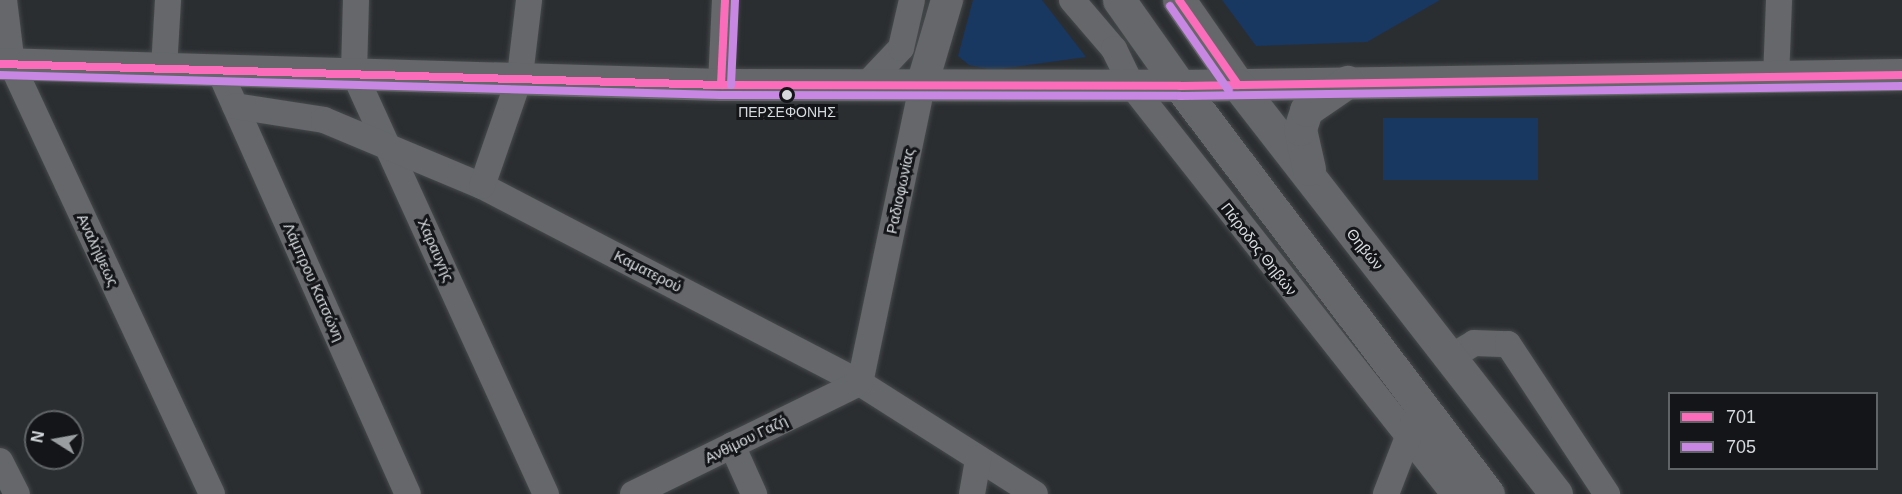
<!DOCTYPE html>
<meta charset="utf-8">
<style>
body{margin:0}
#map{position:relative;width:1902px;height:494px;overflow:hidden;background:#2b2e31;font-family:Helvetica,sans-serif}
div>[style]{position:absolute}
.green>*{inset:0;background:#183761;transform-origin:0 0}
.roads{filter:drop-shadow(0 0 2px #474a4c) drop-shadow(0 0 2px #474a4c)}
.minor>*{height:26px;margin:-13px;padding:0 13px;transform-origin:13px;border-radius:13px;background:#65676a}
.tertiary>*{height:32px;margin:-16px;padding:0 16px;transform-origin:16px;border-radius:16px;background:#65676a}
.secondary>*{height:33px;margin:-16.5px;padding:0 16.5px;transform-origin:16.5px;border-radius:16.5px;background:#65676a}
.bus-1>*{height:8px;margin:-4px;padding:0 4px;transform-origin:4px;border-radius:4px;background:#fb6dba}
.bus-2>*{height:8px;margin:-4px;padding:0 4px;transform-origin:4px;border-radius:4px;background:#c787e3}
.dots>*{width:16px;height:16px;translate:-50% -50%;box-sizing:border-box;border:3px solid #131518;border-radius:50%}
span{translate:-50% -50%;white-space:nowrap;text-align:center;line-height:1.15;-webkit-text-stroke:6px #131518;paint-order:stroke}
.bus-label{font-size:14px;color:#d7dade}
.street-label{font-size:15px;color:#d7dade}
.legend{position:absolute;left:1668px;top:392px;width:210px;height:78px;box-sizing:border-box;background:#131518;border:2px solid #616467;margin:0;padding:8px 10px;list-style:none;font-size:18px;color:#d7dade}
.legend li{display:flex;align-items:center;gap:12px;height:30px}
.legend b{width:30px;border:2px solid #616467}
.north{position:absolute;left:24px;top:410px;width:60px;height:60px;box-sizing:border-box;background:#131518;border:2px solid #616467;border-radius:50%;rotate:281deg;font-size:16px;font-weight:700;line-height:24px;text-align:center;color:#d7dade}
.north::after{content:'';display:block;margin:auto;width:21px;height:27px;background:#9b9ea1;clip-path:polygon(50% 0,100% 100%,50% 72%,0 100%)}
</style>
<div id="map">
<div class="green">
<i style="clip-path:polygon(973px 0,1042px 0,1086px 57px,992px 70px,969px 65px,958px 56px)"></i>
<i style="clip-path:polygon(1222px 0,1440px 0,1367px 42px,1256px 46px)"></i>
<i style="left:1383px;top:118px;width:155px;height:62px"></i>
</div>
<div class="roads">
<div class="minor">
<i style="left:4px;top:0;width:65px;rotate:83deg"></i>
<i style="left:12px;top:65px;width:473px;rotate:65deg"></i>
<i style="left:356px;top:0;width:73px;rotate:91.6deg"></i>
<i style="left:354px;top:73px;width:463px;rotate:65.5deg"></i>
<i style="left:1072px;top:0;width:65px;rotate:49.4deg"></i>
<i style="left:1114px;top:49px;width:41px;rotate:64.1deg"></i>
<i style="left:1132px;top:86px;width:520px;rotate:51.72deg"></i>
<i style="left:164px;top:68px;width:68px;rotate:-86.6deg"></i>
<i style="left:219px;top:70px;width:464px;rotate:66deg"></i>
<i style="left:1776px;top:79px;width:79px;rotate:-87.8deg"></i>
<i style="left:721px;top:85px;width:85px;rotate:-87.3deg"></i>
<i style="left:866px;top:85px;width:51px;rotate:-46.6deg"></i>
<i style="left:901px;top:48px;width:49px;rotate:-77.1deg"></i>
<i style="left:235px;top:106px;width:90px;rotate:8.9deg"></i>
<i style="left:324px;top:120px;width:171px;rotate:22.7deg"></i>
<i style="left:482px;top:186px;width:426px;rotate:27.5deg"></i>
<i style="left:860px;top:383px;width:207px;rotate:32.4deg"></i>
<i style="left:482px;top:186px;width:116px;rotate:-70.9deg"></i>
<i style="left:520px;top:76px;width:77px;rotate:-83.2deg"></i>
<i style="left:1451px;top:357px;width:27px;rotate:-31deg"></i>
<i style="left:1474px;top:343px;width:34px;rotate:2deg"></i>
<i style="left:1508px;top:344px;width:180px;rotate:56.6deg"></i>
<i style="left:732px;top:445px;width:54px;rotate:65.8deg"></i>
<i style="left:0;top:461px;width:37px;rotate:63deg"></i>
<i style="left:633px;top:494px;width:253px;rotate:-26.1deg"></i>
<i style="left:860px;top:383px;width:304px;rotate:-78.2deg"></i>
<i style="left:972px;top:494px;width:36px;rotate:-80deg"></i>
<i style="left:1386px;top:494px;width:75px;rotate:-68.9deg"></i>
</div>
<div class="tertiary">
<i style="left:0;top:64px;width:721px;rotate:1.67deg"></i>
<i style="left:721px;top:85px;width:459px;rotate:0.1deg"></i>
<i style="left:1180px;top:86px;width:722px;rotate:-0.87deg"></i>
<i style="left:922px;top:85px;width:89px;rotate:-73.6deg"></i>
</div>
<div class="secondary">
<i style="left:1119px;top:0;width:105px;rotate:54.7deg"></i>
<i style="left:1180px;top:86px;width:511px;rotate:52.95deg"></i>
<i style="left:1179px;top:0;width:103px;rotate:55.2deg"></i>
<i style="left:1238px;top:85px;width:518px;rotate:52.13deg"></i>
<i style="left:1309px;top:169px;width:41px;rotate:-102.7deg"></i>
<i style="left:1300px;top:129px;width:20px;rotate:-72deg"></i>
<i style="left:1306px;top:110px;width:50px;rotate:-34.3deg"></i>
</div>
</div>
<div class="bus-1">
<i style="left:1179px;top:0;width:103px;rotate:55.2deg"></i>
<i style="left:0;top:64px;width:721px;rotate:1.67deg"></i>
<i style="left:721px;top:85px;width:459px;rotate:0.1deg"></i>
<i style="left:1180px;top:86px;width:722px;rotate:-0.87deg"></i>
<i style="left:721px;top:85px;width:85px;rotate:-87.3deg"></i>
</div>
<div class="bus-2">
<i style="left:1170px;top:6px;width:103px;rotate:55.2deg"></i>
<i style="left:0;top:75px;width:721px;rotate:1.59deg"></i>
<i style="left:721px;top:95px;width:459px;rotate:0.1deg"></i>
<i style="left:1180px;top:96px;width:722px;rotate:-0.79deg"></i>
<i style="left:731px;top:85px;width:85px;rotate:-87.3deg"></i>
</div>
<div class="dots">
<i style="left:787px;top:95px;background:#d7dade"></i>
</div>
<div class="bus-label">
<span style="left:787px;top:112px">ΠΕΡΣΕΦΟΝΗΣ</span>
</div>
<div class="street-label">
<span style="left:900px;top:191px;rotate:-78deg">Ραδιοφωνίας</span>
<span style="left:1259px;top:249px;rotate:52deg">Πάροδος Θηβών</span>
<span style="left:1365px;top:249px;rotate:51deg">Θηβών</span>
<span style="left:98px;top:250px;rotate:65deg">Αναλήψεως</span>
<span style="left:436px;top:250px;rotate:66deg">Χαραυγής</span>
<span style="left:648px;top:271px;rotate:27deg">Καματερού</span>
<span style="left:314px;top:282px;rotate:66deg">Λάμπρου Κατσώνη</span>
<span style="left:746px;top:439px;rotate:-26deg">Ανθίμου Γαζή</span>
</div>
<ul class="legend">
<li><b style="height:8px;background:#fb6dba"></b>701</li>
<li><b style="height:8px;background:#c787e3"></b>705</li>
</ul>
<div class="north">N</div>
</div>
